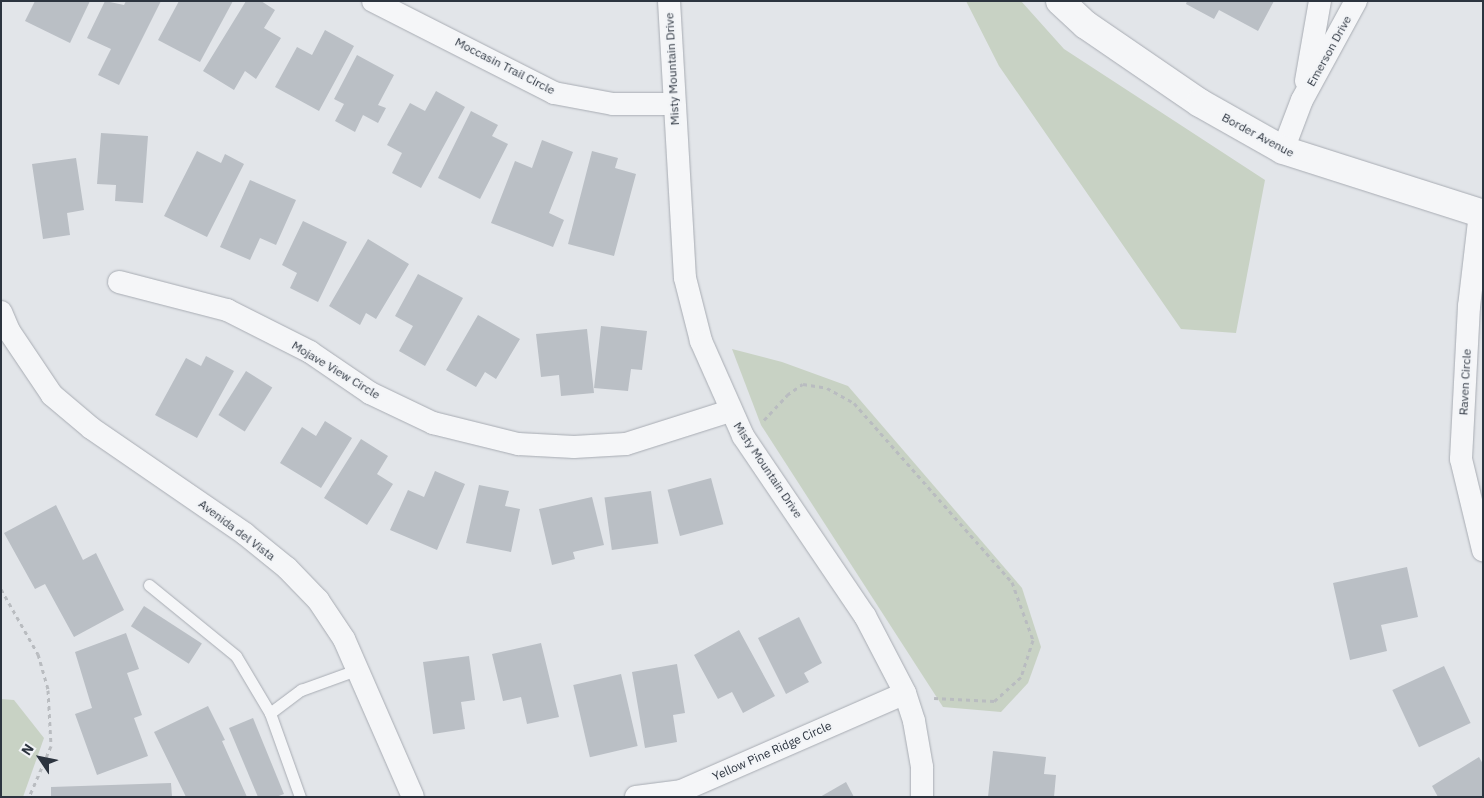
<!DOCTYPE html>
<style>
body{margin:0}
#map{position:relative;width:1484px;height:798px;overflow:hidden;background:#e2e5e9;font-family:"IBM Plex Sans",sans-serif}
div>[style]{position:absolute}
.green>*{inset:0;background:#c8d2c4}
.building>*{inset:0;background:#babfc5;transform-origin:0 0}
.path>*{height:3px;margin-top:-1.5px;transform-origin:0;background:repeating-linear-gradient(90deg,#b9bcc0 0 4px,transparent 0 8px)}
.roads{filter:drop-shadow(0 0 1px #a8acb3) drop-shadow(0 0 1px #a8acb3)}
.service>*{height:11px;margin:-5.5px;padding:0 5.5px;transform-origin:5.5px;border-radius:5.5px;background:#f5f6f8}
.minor>*{height:22px;margin:-11px;padding:0 11px;transform-origin:11px;border-radius:11px;background:#f5f6f8}
.tertiary>*{height:28px;margin:-14px;padding:0 14px;transform-origin:14px;border-radius:14px;background:#f5f6f8}
span{translate:-50% -50%;white-space:nowrap;text-align:center;line-height:1.15;-webkit-text-stroke:4px #f2f4f7;paint-order:stroke}
.street-label{font-size:12px;color:#2c343f}
.frame{position:absolute;inset:0;border:2px solid #2c343f;pointer-events:none}
.north{position:absolute;left:15px;top:733px;width:50px;height:50px;-webkit-text-stroke:4px #f2f4f7;paint-order:stroke;rotate:304deg;font-size:14px;font-weight:700;line-height:20px;text-align:center;color:#2c343f}
.north::after{content:'';display:block;margin:auto;width:18px;height:22px;background:#2c343f;clip-path:polygon(50% 0,100% 100%,50% 72%,0 100%)}
</style>
<div id="map">
<div class="green">
<i style="clip-path:polygon(966px 1px,1021px 1px,1064px 49px,1265px 180px,1236px 333px,1181px 329px,999px 66px)"></i>
<i style="clip-path:polygon(732px 349px,782px 362px,848px 386px,1022px 588px,1041px 647px,1028px 683px,1001px 712px,943px 707px,761px 425px)"></i>
<i style="clip-path:polygon(1px 699px,14px 700px,44px 738px,23px 797px,1px 797px)"></i>
</div>
<div class="building">
<i style="clip-path:polygon(35px 1px,90px 1px,70px 43px,25px 21px)"></i>
<i style="clip-path:polygon(105px 1px,124px 5px,126px 1px,161px 1px,119px 85px,98px 75px,111px 49px,87px 38px)"></i>
<i style="clip-path:polygon(179px 1px,233px 1px,200px 62px,158px 40px)"></i>
<i style="clip-path:polygon(246px 1px,261px 1px,275px 10px,264px 28px,281px 38px,256px 79px,245px 71px,234px 90px,203px 71px)"></i>
<i style="clip-path:polygon(1187px 1px,1274px 1px,1258px 31px,1219px 10px,1214px 19px,1186px 4px)"></i>
<i style="clip-path:polygon(325px 30px,354px 46px,319px 111px,275px 87px,297px 47px,312px 55px)"></i>
<i style="clip-path:polygon(357px 55px,394px 75px,378px 105px,386px 108px,378px 123px,363px 115px,355px 132px,335px 121px,344px 104px,334px 99px)"></i>
<i style="clip-path:polygon(436px 91px,465px 107px,421px 188px,392px 173px,402px 153px,387px 145px,410px 103px,425px 111px)"></i>
<i style="clip-path:polygon(471px 111px,498px 125px,492px 136px,508px 144px,480px 199px,438px 178px)"></i>
<i style="clip-path:polygon(101px 133px,148px 136px,143px 203px,115px 201px,116px 185px,97px 184px)"></i>
<i style="clip-path:polygon(542px 140px,573px 152px,549px 213px,564px 220px,553px 247px,491px 223px,515px 161px,532px 168px)"></i>
<i style="clip-path:polygon(197px 151px,221px 163px,225px 154px,244px 164px,207px 237px,164px 216px)"></i>
<i style="clip-path:polygon(592px 151px,618px 158px,615px 168px,636px 174px,614px 256px,568px 244px)"></i>
<i style="clip-path:polygon(76px 158px,84px 210px,67px 213px,70px 235px,43px 239px,32px 164px)"></i>
<i style="clip-path:polygon(250px 180px,296px 200px,276px 245px,260px 238px,250px 260px,220px 247px)"></i>
<i style="clip-path:polygon(303px 221px,347px 242px,318px 302px,290px 288px,297px 273px,282px 265px)"></i>
<i style="clip-path:polygon(368px 239px,409px 264px,376px 319px,366px 313px,360px 325px,329px 306px)"></i>
<i style="clip-path:polygon(418px 274px,463px 298px,425px 366px,399px 351px,413px 326px,395px 316px)"></i>
<i style="clip-path:polygon(478px 315px,520px 339px,496px 379px,485px 372px,476px 387px,446px 370px)"></i>
<i style="clip-path:polygon(601px 326px,647px 331px,642px 370px,631px 369px,628px 391px,594px 388px)"></i>
<i style="clip-path:polygon(587px 329px,594px 393px,561px 396px,559px 375px,541px 377px,536px 334px)"></i>
<i style="clip-path:polygon(206px 356px,234px 371px,197px 438px,155px 415px,186px 358px,201px 366px)"></i>
<i style="left:246px;top:371px;width:31px;height:52px;rotate:32deg"></i>
<i style="clip-path:polygon(325px 421px,352px 438px,321px 488px,280px 463px,302px 427px,316px 436px)"></i>
<i style="clip-path:polygon(361px 439px,388px 456px,377px 474px,393px 484px,367px 525px,324px 498px)"></i>
<i style="clip-path:polygon(435px 471px,465px 484px,437px 550px,390px 530px,408px 490px,424px 497px)"></i>
<i style="left:711px;top:478px;width:48px;height:45px;rotate:75deg"></i>
<i style="clip-path:polygon(479px 485px,509px 491px,505px 506px,520px 509px,511px 552px,466px 543px)"></i>
<i style="left:651px;top:491px;width:53px;height:47px;rotate:82deg"></i>
<i style="clip-path:polygon(592px 497px,604px 545px,573px 552px,575px 559px,552px 565px,539px 509px)"></i>
<i style="clip-path:polygon(56px 505px,83px 560px,96px 553px,124px 610px,74px 637px,45px 584px,35px 589px,4px 533px)"></i>
<i style="clip-path:polygon(1407px 567px,1418px 617px,1381px 625px,1387px 651px,1350px 660px,1333px 583px)"></i>
<i style="left:144px;top:606px;width:69px;height:24px;rotate:33deg"></i>
<i style="clip-path:polygon(799px 617px,822px 663px,804px 673px,809px 682px,786px 694px,758px 638px)"></i>
<i style="clip-path:polygon(739px 630px,775px 696px,743px 713px,732px 692px,718px 699px,694px 655px)"></i>
<i style="clip-path:polygon(126px 633px,139px 669px,127px 673px,142px 715px,134px 718px,148px 756px,97px 775px,75px 714px,92px 708px,75px 652px)"></i>
<i style="clip-path:polygon(541px 643px,559px 717px,527px 724px,521px 697px,503px 701px,492px 654px)"></i>
<i style="clip-path:polygon(469px 656px,475px 700px,461px 702px,465px 729px,433px 734px,423px 662px)"></i>
<i style="clip-path:polygon(677px 664px,685px 713px,673px 715px,677px 742px,645px 748px,632px 672px)"></i>
<i style="left:1444px;top:666px;width:63px;height:57px;rotate:65deg"></i>
<i style="left:621px;top:674px;width:74px;height:49px;rotate:77deg"></i>
<i style="clip-path:polygon(208px 706px,225px 740px,222px 741px,247px 797px,186px 797px,154px 732px)"></i>
<i style="clip-path:polygon(253px 718px,284px 794px,276px 797px,258px 797px,229px 728px)"></i>
<i style="clip-path:polygon(993px 751px,1046px 757px,1044px 774px,1056px 775px,1054px 797px,988px 797px)"></i>
<i style="clip-path:polygon(1479px 757px,1483px 764px,1483px 797px,1438px 797px,1432px 786px)"></i>
<i style="clip-path:polygon(846px 782px,854px 797px,820px 797px)"></i>
<i style="clip-path:polygon(171px 783px,172px 797px,51px 797px,51px 787px)"></i>
</div>
<div class="path">
<i style="left:764px;top:420px;width:34px;rotate:-47deg"></i>
<i style="left:787px;top:395px;width:19px;rotate:-35deg"></i>
<i style="left:803px;top:384px;width:24px;rotate:9deg"></i>
<i style="left:827px;top:388px;width:31px;rotate:29deg"></i>
<i style="left:854px;top:403px;width:239px;rotate:48.6deg"></i>
<i style="left:1012px;top:582px;width:62px;rotate:70.1deg"></i>
<i style="left:1033px;top:640px;width:39px;rotate:108deg"></i>
<i style="left:1021px;top:677px;width:36px;rotate:138deg"></i>
<i style="left:994px;top:701px;width:60px;rotate:-177.1deg"></i>
<i style="left:1px;top:589px;width:75px;rotate:60.4deg"></i>
<i style="left:38px;top:654px;width:37px;rotate:74deg"></i>
<i style="left:48px;top:690px;width:56px;rotate:86.9deg"></i>
<i style="left:51px;top:746px;width:56px;rotate:113.3deg"></i>
</div>
<div class="roads">
<div class="service">
<i style="left:149px;top:585px;width:112px;rotate:39.2deg"></i>
<i style="left:236px;top:656px;width:66px;rotate:59.2deg"></i>
<i style="left:300px;top:797px;width:89px;rotate:-109.7deg"></i>
<i style="left:270px;top:713px;width:39px;rotate:-37deg"></i>
<i style="left:301px;top:690px;width:59px;rotate:-20deg"></i>
</div>
<div class="minor">
<i style="left:373px;top:1px;width:203px;rotate:26.9deg"></i>
<i style="left:554px;top:93px;width:60px;rotate:10.6deg"></i>
<i style="left:613px;top:104px;width:61px"></i>
<i style="left:669px;top:1px;width:277px;rotate:86.7deg"></i>
<i style="left:685px;top:278px;width:65px;rotate:75.7deg"></i>
<i style="left:701px;top:341px;width:104px;rotate:66.1deg"></i>
<i style="left:743px;top:436px;width:217px;rotate:55.9deg"></i>
<i style="left:865px;top:616px;width:87px;rotate:62.5deg"></i>
<i style="left:905px;top:693px;width:29px;rotate:72deg"></i>
<i style="left:914px;top:721px;width:47px;rotate:80.1deg"></i>
<i style="left:922px;top:767px;width:30px;rotate:90deg"></i>
<i style="left:1306px;top:81px;width:81px;rotate:-80.1deg"></i>
<i style="left:1283px;top:150px;width:53px;rotate:-69.2deg"></i>
<i style="left:1302px;top:100px;width:113px;rotate:-61.4deg"></i>
<i style="left:1480px;top:213px;width:94px;rotate:96.7deg"></i>
<i style="left:1469px;top:306px;width:153px;rotate:93deg"></i>
<i style="left:1461px;top:459px;width:94px;rotate:76.4deg"></i>
<i style="left:119px;top:282px;width:112px;rotate:14.5deg"></i>
<i style="left:227px;top:310px;width:93px;rotate:26.8deg"></i>
<i style="left:310px;top:352px;width:73px;rotate:34.3deg"></i>
<i style="left:370px;top:393px;width:70px;rotate:25.5deg"></i>
<i style="left:433px;top:423px;width:88px;rotate:13.9deg"></i>
<i style="left:518px;top:444px;width:56px;rotate:3.1deg"></i>
<i style="left:574px;top:447px;width:52px;rotate:-3.3deg"></i>
<i style="left:626px;top:444px;width:109px;rotate:-17.6deg"></i>
<i style="left:1px;top:312px;width:21px;rotate:67deg"></i>
<i style="left:9px;top:331px;width:77px;rotate:56.1deg"></i>
<i style="left:52px;top:395px;width:51px;rotate:40.2deg"></i>
<i style="left:91px;top:428px;width:187px;rotate:34.5deg"></i>
<i style="left:245px;top:534px;width:54px;rotate:39deg"></i>
<i style="left:287px;top:568px;width:45px;rotate:45.9deg"></i>
<i style="left:318px;top:600px;width:47px;rotate:56.3deg"></i>
<i style="left:344px;top:639px;width:172px;rotate:66.4deg"></i>
<i style="left:636px;top:797px;width:45px;rotate:-7.6deg"></i>
<i style="left:681px;top:791px;width:244px;rotate:-23.6deg"></i>
</div>
<div class="tertiary">
<i style="left:1060px;top:1px;width:35px;rotate:43deg"></i>
<i style="left:1086px;top:25px;width:138px;rotate:34.4deg"></i>
<i style="left:1200px;top:103px;width:95px;rotate:29.5deg"></i>
<i style="left:1283px;top:150px;width:210px;rotate:17.7deg"></i>
</div>
</div>
<div class="street-label">
<span style="left:1329px;top:51px;rotate:-61deg">Emerson Drive</span>
<span style="left:505px;top:66px;rotate:27deg">Moccasin Trail Circle</span>
<span style="left:672px;top:69px;rotate:-93deg">Misty Mountain Drive</span>
<span style="left:1258px;top:135px;rotate:28deg">Border Avenue</span>
<span style="left:336px;top:370px;rotate:31deg">Mojave View Circle</span>
<span style="left:1465px;top:382px;rotate:-87deg">Raven Circle</span>
<span style="left:768px;top:470px;rotate:56deg">Misty Mountain Drive</span>
<span style="left:237px;top:530px;rotate:37deg">Avenida del Vista</span>
<span style="left:772px;top:751px;rotate:-24deg">Yellow Pine Ridge Circle</span>
</div>
<div class="frame"></div>
<div class="north">N</div>
</div>
